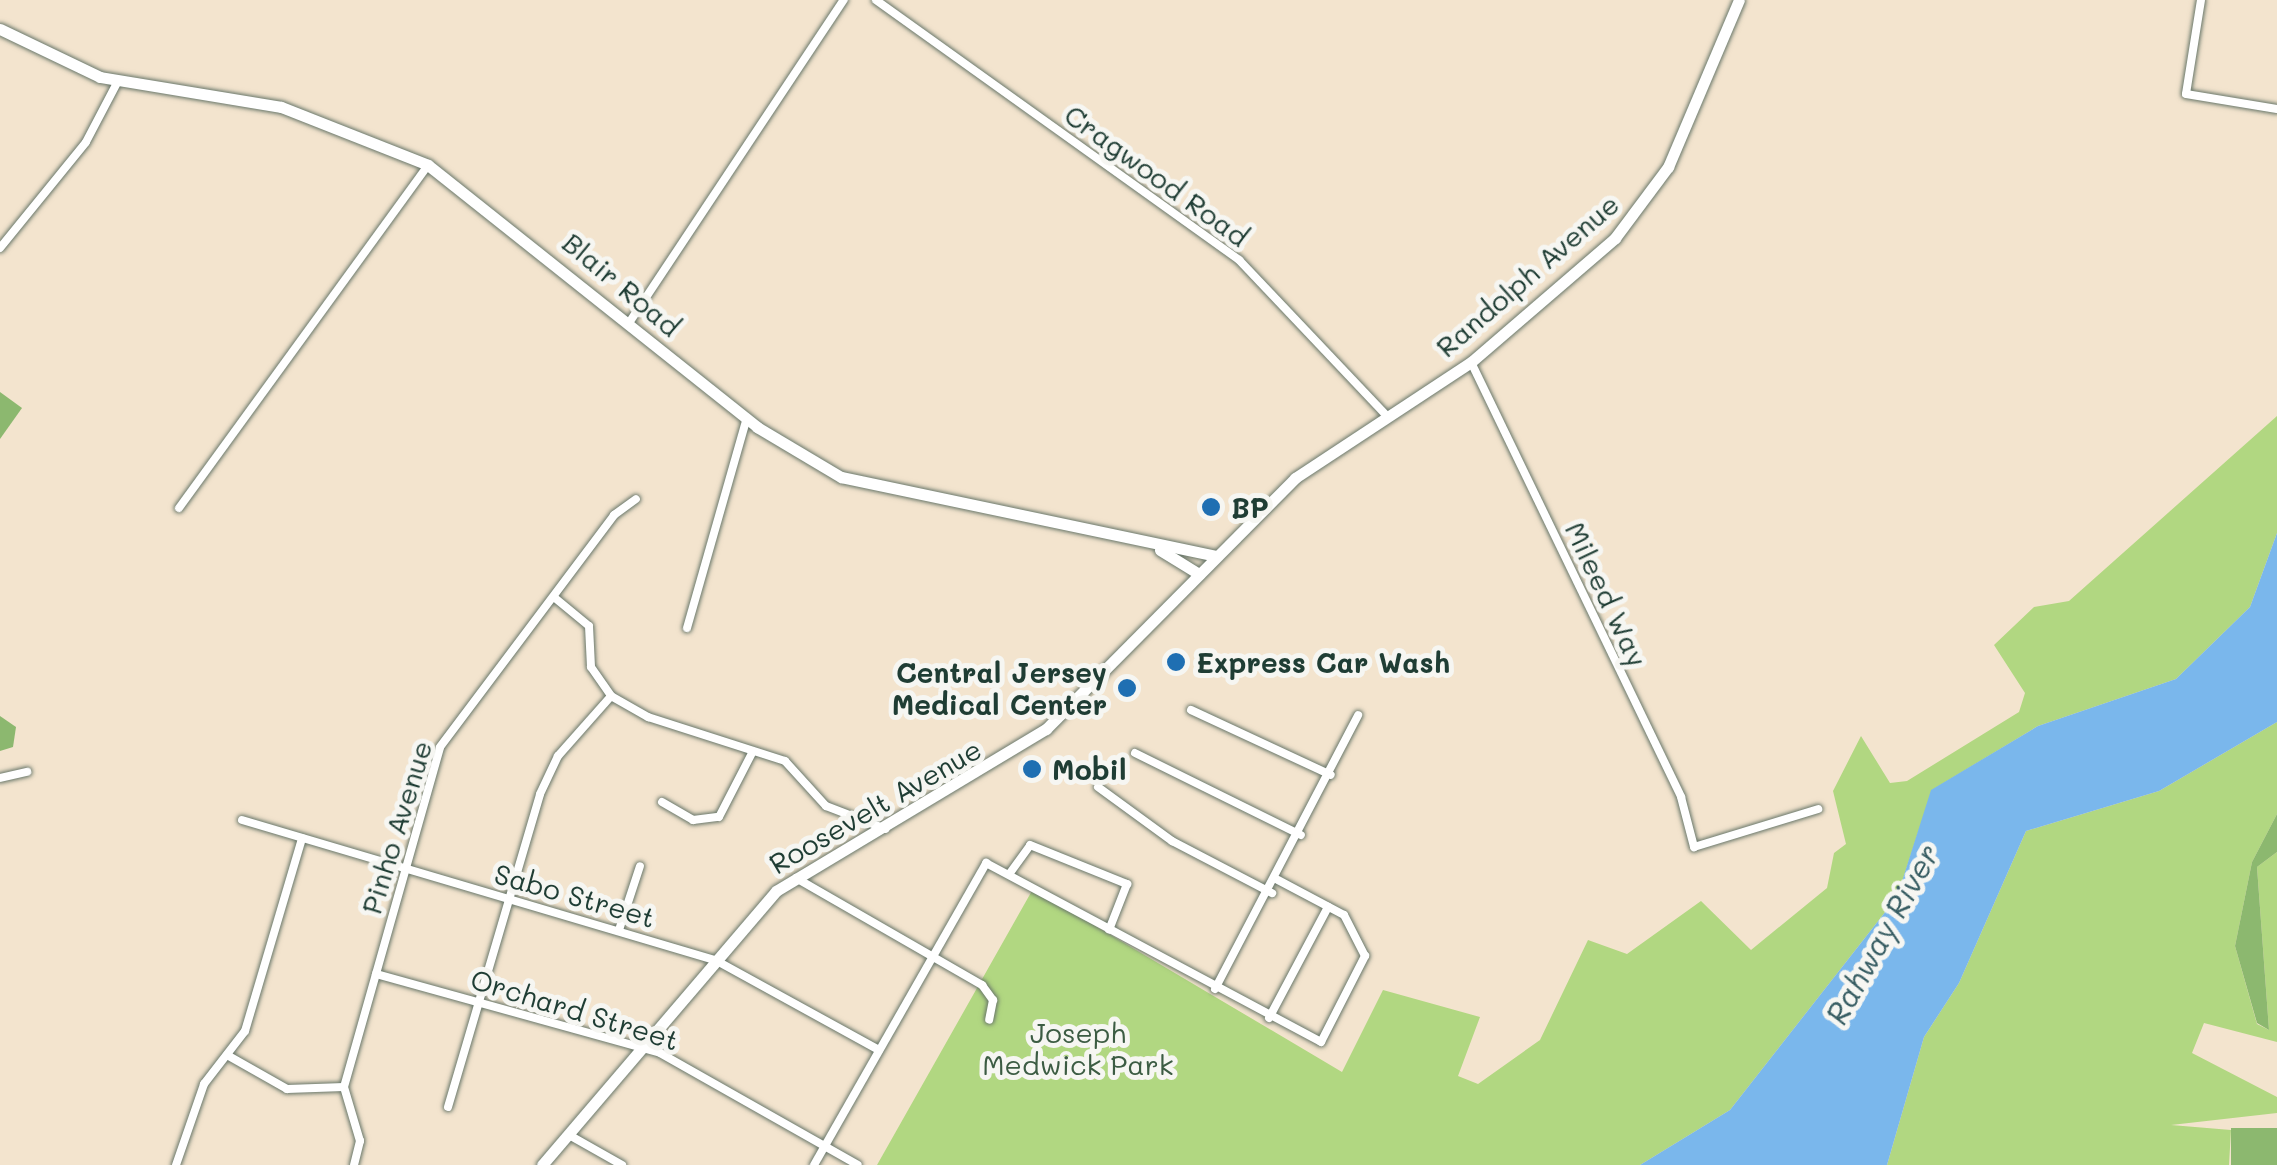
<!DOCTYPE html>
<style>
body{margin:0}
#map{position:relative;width:2277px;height:1165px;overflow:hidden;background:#f3e4ce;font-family:Mali,sans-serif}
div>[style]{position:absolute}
.green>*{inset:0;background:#b1d781}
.forest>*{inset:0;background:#8cb86f;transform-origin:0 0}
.water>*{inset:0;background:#7ab7ec}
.roads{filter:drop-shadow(0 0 2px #69776a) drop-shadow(0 0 2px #69776a)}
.street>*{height:8px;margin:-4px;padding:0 4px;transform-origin:4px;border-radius:4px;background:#fff}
.secondary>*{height:11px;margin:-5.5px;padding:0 5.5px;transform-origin:5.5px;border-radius:5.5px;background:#fff}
.dots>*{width:28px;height:28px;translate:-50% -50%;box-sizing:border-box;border:5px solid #f6f6f2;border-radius:50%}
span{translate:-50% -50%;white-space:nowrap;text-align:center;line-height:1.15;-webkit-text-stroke:10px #f6f6f2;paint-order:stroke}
.street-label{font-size:28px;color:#1f3d34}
.poi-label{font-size:28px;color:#1f3d34;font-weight:700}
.left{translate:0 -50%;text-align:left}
.right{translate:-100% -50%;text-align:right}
.park-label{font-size:28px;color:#3c5c43}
.water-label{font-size:30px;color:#365c62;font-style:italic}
</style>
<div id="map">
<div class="green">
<i style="clip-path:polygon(2277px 416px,2277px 533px,2250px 607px,2176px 679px,2038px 726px,1932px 790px,1897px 897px,1730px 1110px,1640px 1165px,877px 1165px,1033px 889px,1342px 1072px,1383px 990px,1480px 1017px,1458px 1076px,1478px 1084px,1540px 1040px,1588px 940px,1627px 954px,1701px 901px,1751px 950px,1827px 888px,1834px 853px,1846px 844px,1833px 791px,1861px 736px,1890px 783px,1907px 781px,2019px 712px,2025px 693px,1994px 645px,2034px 607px,2069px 601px)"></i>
<i style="clip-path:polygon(2277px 722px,2277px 814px,2252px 862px,2235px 946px,2257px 1024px,2269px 1030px,2257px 867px,2277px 852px,2277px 1042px,2204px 1023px,2192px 1053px,2277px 1097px,2277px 1113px,2171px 1125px,2231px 1130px,2229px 1165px,1887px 1165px,1924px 1037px,1959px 983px,2026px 831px,2159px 791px)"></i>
</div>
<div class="forest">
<i style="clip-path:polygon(0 392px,22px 408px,0 439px)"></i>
<i style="clip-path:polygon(0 716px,16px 727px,13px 747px,0 751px)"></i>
<i style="clip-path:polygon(2277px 814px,2277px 852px,2257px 867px,2269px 1030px,2257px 1023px,2235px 946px,2252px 862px)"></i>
<i style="left:2277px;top:1128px;width:37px;height:46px;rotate:90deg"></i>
</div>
<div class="water">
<i style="clip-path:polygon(2277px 533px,2277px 722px,2159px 791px,2026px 831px,1959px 983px,1924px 1037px,1887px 1165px,1640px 1165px,1730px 1110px,1897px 897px,1931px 790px,2038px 726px,2176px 679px,2250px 607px)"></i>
</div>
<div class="roads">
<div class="street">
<i style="left:876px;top:0;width:447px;rotate:35.6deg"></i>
<i style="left:1239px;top:260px;width:214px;rotate:46.5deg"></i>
<i style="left:2201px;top:0;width:95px;rotate:99.1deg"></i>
<i style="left:2186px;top:94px;width:92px;rotate:9.4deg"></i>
<i style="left:0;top:248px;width:136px;rotate:-50.9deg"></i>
<i style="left:86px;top:142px;width:69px;rotate:-62.3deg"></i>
<i style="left:629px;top:323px;width:388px;rotate:-56.4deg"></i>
<i style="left:1471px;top:362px;width:483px;rotate:64.2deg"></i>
<i style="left:1681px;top:797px;width:52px;rotate:75.4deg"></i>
<i style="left:1694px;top:847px;width:130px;rotate:-17deg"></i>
<i style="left:179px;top:508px;width:424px;rotate:-54deg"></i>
<i style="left:555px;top:598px;width:44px;rotate:39.5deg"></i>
<i style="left:589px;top:626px;width:41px;rotate:87.2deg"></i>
<i style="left:591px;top:667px;width:35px;rotate:55deg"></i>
<i style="left:611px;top:696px;width:43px;rotate:29.6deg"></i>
<i style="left:648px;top:717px;width:144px;rotate:17.8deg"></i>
<i style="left:785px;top:761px;width:61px;rotate:47.7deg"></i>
<i style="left:826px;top:806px;width:64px;rotate:21deg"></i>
<i style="left:687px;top:628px;width:218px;rotate:-74.1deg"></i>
<i style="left:1191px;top:710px;width:154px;rotate:24.9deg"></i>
<i style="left:1135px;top:753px;width:185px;rotate:26.3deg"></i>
<i style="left:0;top:778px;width:28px;rotate:-13deg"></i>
<i style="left:1098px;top:787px;width:92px;rotate:36.1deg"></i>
<i style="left:1172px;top:841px;width:113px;rotate:27.5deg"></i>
<i style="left:662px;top:802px;width:36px;rotate:30deg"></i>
<i style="left:693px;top:820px;width:26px;rotate:-7deg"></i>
<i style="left:719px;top:817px;width:74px;rotate:-62.7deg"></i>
<i style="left:242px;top:820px;width:495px;rotate:16.5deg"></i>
<i style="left:717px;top:961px;width:185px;rotate:28.8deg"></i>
<i style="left:1010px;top:873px;width:34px;rotate:-54deg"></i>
<i style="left:1030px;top:845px;width:105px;rotate:21.9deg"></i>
<i style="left:1127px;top:884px;width:49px;rotate:111.4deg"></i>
<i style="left:796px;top:878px;width:215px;rotate:29.9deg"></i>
<i style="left:982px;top:985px;width:19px;rotate:54deg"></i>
<i style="left:993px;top:1000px;width:20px;rotate:101deg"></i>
<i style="left:619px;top:930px;width:67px;rotate:-71.8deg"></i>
<i style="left:376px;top:974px;width:295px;rotate:15.5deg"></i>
<i style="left:660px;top:1053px;width:227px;rotate:29.5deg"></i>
<i style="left:1215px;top:989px;width:309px;rotate:-62.4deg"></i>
<i style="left:1269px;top:1018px;width:126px;rotate:-62deg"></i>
<i style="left:227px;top:1055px;width:69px;rotate:29.5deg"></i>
<i style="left:287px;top:1089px;width:57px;rotate:-2deg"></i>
<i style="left:448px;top:1107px;width:326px;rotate:-73.6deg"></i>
<i style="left:540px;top:794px;width:42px;rotate:-64.7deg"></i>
<i style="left:558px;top:756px;width:80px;rotate:-48.5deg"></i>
<i style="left:569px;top:1135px;width:61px;rotate:29.5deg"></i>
<i style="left:176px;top:1165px;width:86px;rotate:-70.9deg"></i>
<i style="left:204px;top:1084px;width:67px;rotate:-52.3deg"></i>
<i style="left:245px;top:1031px;width:201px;rotate:-73.5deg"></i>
<i style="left:354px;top:1165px;width:25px;rotate:-76deg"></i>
<i style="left:360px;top:1141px;width:56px;rotate:-106.5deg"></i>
<i style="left:344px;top:1087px;width:353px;rotate:-74.2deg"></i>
<i style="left:440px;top:747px;width:290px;rotate:-53.1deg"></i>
<i style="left:614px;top:515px;width:27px;rotate:-36deg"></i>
<i style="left:814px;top:1165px;width:348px;rotate:-60.3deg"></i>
<i style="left:986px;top:863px;width:380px;rotate:28.1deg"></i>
<i style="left:1321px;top:1042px;width:97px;rotate:-62.9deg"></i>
<i style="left:1365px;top:956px;width:46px;rotate:-117.1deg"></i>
<i style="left:1344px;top:915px;width:75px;rotate:-152.1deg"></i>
</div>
<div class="secondary">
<i style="left:0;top:29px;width:111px;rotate:25.6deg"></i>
<i style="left:100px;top:77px;width:183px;rotate:9.4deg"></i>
<i style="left:281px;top:107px;width:158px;rotate:21.5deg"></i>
<i style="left:428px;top:165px;width:421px;rotate:38.5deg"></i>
<i style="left:757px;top:427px;width:98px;rotate:30.8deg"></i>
<i style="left:841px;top:477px;width:383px;rotate:11.9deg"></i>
<i style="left:1160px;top:550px;width:46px;rotate:31.6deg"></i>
<i style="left:542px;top:1165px;width:360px;rotate:-49.5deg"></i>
<i style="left:776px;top:891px;width:315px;rotate:-31deg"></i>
<i style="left:1046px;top:729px;width:354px;rotate:-45.2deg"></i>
<i style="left:1295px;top:478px;width:211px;rotate:-33.4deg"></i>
<i style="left:1471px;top:362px;width:190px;rotate:-40.7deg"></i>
<i style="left:1615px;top:238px;width:89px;rotate:-53.3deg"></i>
<i style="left:1668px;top:167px;width:181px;rotate:-67deg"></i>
</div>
</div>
<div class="dots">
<i style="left:1211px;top:507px;background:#1f6fb2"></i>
<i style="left:1176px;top:662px;background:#1f6fb2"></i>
<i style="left:1127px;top:688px;background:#1f6fb2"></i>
<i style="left:1032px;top:769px;background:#1f6fb2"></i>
</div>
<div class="street-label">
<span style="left:1157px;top:175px;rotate:36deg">Cragwood Road</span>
<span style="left:1527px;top:275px;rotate:-41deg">Randolph Avenue</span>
<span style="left:622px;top:284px;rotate:40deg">Blair Road</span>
<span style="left:1607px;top:594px;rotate:65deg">Mileed Way</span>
<span style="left:875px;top:806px;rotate:-30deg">Roosevelt Avenue</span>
<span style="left:396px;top:827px;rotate:-73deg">Pinho Avenue</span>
<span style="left:575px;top:895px;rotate:16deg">Sabo Street</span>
<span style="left:575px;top:1009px;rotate:17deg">Orchard Street</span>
</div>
<div class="poi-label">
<span class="left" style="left:1231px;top:507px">BP</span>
<span class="left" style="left:1196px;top:662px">Express Car Wash</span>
<span class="right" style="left:1107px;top:688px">Central Jersey<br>Medical Center</span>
<span class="left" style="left:1052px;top:769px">Mobil</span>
</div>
<div class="park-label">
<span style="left:1078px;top:1048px">Joseph<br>Medwick Park</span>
</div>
<div class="water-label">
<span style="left:1882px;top:934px;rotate:-61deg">Rahway River</span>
</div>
</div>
